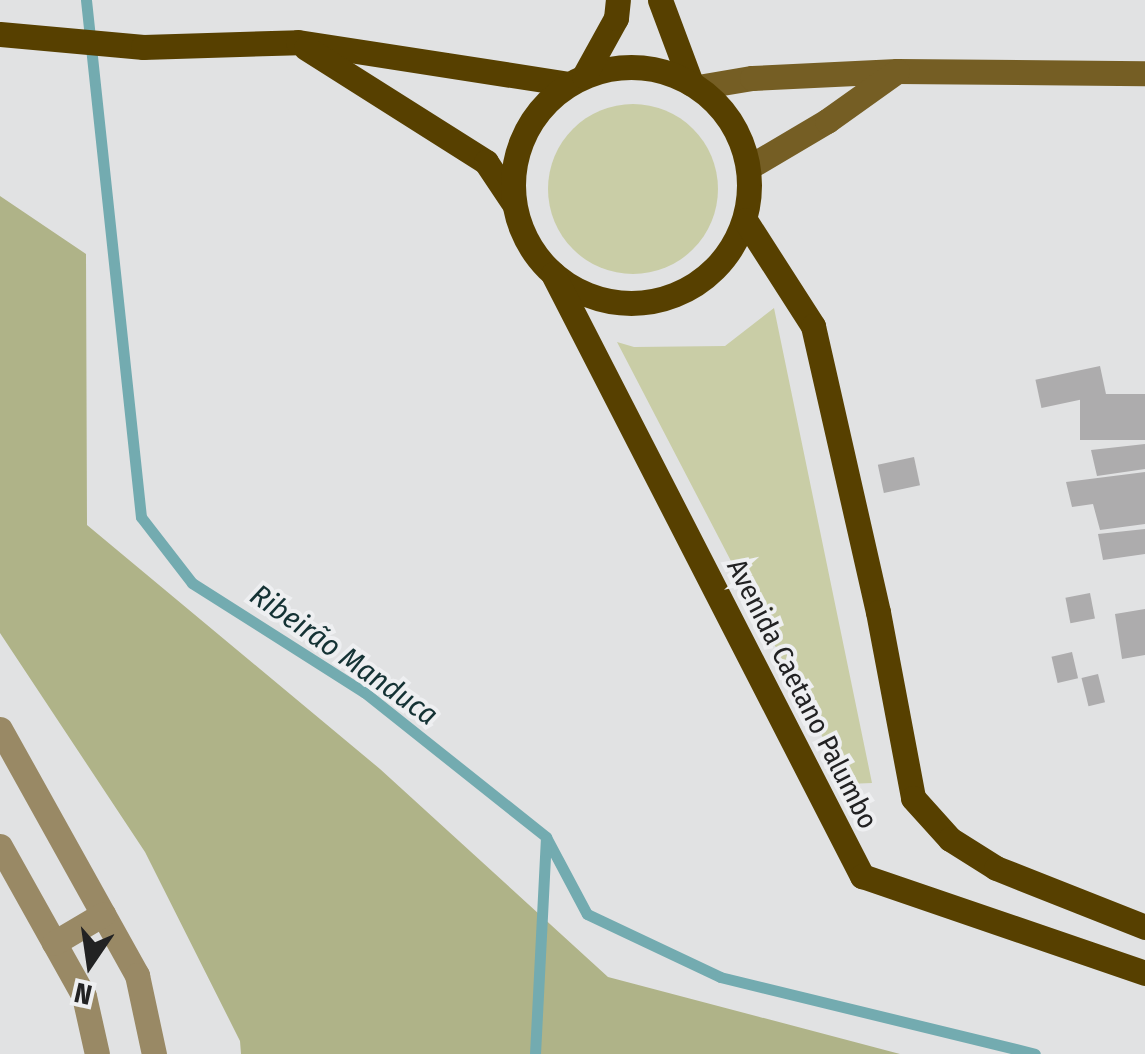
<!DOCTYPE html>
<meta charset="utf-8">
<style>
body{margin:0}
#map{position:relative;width:1145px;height:1054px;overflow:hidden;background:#e1e2e3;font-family:"Fira Sans Condensed",sans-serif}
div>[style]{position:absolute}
.green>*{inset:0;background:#c9cda6}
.round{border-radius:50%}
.forest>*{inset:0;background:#afb388}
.stream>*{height:11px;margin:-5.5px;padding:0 5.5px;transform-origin:5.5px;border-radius:5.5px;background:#73abb0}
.building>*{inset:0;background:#adacad;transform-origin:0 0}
.minor>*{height:25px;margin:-12.5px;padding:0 12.5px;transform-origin:12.5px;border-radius:12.5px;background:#998965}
.secondary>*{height:25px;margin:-12.5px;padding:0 12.5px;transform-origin:12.5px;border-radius:12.5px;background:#755e24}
.primary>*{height:25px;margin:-12.5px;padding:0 12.5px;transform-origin:12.5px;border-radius:12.5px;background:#574000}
.primary>.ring{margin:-12.5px;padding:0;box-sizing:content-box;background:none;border:25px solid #574000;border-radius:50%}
span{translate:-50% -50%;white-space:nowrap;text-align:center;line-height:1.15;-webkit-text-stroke:8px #eeeff1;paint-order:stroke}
.street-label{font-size:28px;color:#222223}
.water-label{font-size:30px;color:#143234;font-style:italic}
.north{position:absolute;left:40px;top:914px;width:100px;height:100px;-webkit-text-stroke:8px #eeeff1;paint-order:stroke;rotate:193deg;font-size:28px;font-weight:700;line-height:40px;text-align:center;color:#222223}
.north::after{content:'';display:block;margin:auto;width:35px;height:45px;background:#222223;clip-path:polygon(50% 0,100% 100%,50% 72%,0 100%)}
</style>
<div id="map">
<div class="green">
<i class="round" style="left:548px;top:104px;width:170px;height:170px"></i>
<i style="clip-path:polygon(774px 308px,872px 783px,847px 784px,617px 342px,634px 347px,725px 346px)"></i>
</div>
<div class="forest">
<i style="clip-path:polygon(0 196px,86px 254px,87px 525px,380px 769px,608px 977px,900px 1054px,241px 1054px,240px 1041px,145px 852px,0 633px)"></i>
</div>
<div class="stream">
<i style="left:86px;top:0;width:520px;rotate:83.93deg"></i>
<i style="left:141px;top:517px;width:83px;rotate:52.3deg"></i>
<i style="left:192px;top:583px;width:204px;rotate:32.4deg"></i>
<i style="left:364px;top:692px;width:233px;rotate:38.5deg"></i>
<i style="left:546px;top:837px;width:87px;rotate:62deg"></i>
<i style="left:587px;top:914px;width:147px;rotate:25.3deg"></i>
<i style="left:720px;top:977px;width:324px;rotate:13.7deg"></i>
<i style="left:535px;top:1054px;width:215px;rotate:-87.1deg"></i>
</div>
<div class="building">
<i style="left:1100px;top:366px;width:29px;height:66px;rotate:78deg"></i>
<i style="left:1145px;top:394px;width:46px;height:65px;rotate:90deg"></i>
<i style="clip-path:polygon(1145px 444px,1145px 469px,1097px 476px,1091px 450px)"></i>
<i style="left:914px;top:457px;width:29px;height:37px;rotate:78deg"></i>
<i style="clip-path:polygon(1145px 472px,1145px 524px,1100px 530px,1093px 504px,1072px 507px,1066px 482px)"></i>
<i style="clip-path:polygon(1145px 529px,1145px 554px,1103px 560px,1098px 534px)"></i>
<i style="left:1090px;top:593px;width:26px;height:25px;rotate:79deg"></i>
<i style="clip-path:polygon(1145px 609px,1145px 655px,1122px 659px,1115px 614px)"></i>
<i style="left:1072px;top:652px;width:27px;height:21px;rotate:77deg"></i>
<i style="left:1098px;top:674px;width:29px;height:17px;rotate:76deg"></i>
</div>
<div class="minor">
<i style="left:0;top:729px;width:282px;rotate:60.9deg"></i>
<i style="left:137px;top:975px;width:81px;rotate:77.9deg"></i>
<i style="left:0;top:846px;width:172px;rotate:60.8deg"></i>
<i style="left:84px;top:996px;width:59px;rotate:77.4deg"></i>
<i style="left:54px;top:943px;width:57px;rotate:-30.6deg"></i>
</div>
<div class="secondary">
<i style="left:698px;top:87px;width:55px;rotate:-9.5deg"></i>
<i style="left:752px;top:78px;width:145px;rotate:-2.8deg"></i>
<i style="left:897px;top:71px;width:248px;rotate:0.5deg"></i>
<i style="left:749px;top:167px;width:91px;rotate:-30.5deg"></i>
<i style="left:827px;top:121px;width:86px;rotate:-35.5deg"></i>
</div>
<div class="primary">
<i style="left:660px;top:0;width:89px;rotate:69.5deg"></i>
<i style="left:0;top:34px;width:144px;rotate:5.2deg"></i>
<i style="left:143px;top:47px;width:155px;rotate:-1.8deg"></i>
<i style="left:298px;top:42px;width:273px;rotate:8.8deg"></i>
<i style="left:306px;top:48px;width:213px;rotate:32.3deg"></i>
<i style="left:486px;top:162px;width:47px;rotate:56.3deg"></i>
<i class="ring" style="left:513px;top:67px;width:211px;height:211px"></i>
<i style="left:584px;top:76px;width:66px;rotate:-61.1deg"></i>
<i style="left:616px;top:18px;width:18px;rotate:-84deg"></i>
<i style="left:745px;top:220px;width:126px;rotate:57.3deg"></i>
<i style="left:813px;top:326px;width:293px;rotate:77.2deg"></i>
<i style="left:878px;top:612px;width:189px;rotate:79.3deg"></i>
<i style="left:913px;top:798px;width:55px;rotate:47.9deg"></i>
<i style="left:950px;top:839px;width:54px;rotate:32.2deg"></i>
<i style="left:996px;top:868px;width:160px;rotate:21.6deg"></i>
<i style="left:553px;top:274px;width:677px;rotate:62.83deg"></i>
<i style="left:862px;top:876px;width:299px;rotate:18.9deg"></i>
</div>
<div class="street-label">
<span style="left:802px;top:694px;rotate:63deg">Avenida Caetano Palumbo</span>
</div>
<div class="water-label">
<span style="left:344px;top:655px;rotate:35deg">Ribeirão Manduca</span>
</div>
<div class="north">N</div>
</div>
